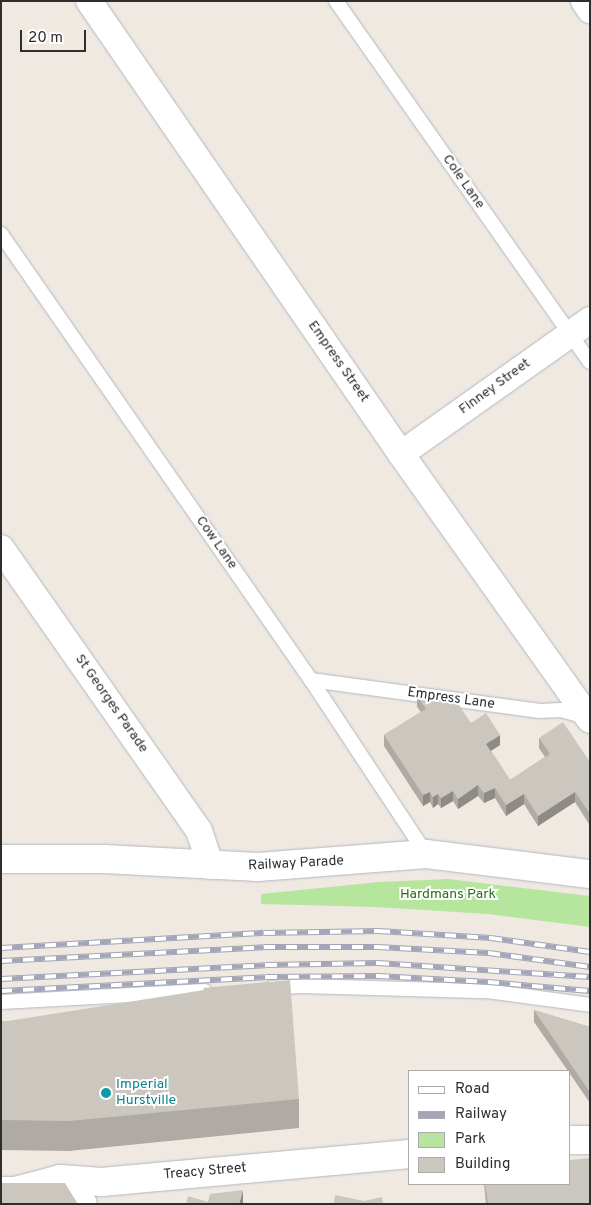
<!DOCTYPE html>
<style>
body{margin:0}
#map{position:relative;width:591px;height:1205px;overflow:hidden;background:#efe9e1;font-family:Overpass,sans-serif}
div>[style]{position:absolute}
.green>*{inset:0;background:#b6e59e}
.roads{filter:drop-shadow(0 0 1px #b4b7c1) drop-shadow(0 0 1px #b4b7c1)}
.service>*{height:14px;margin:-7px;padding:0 7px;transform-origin:7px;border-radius:7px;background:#fff}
.minor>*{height:26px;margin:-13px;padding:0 13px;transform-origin:13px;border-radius:13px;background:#fff}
.tertiary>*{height:28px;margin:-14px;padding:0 14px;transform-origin:14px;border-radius:14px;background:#fff}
.secondary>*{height:28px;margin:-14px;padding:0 14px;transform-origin:14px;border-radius:14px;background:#fff}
.rail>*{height:5.5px;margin-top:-2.75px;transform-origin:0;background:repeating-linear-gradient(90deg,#fff 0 11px,#a3a6b8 0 22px);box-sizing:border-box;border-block:1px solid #a3a6b8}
.wall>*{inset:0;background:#afaba4}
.shaded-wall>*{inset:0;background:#8e8b86}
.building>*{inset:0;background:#cbc7bf}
.dots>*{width:14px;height:14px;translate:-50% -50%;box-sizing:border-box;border:2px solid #fff;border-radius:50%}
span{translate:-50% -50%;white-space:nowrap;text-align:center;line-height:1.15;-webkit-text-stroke:4px #fff;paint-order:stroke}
.street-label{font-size:14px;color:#2e2e2e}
.park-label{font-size:14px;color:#2c6e1b}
.culture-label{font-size:14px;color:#0d838f}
.left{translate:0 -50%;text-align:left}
.frame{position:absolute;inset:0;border:2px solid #2e2e2e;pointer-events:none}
.legend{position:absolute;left:408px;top:1070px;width:162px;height:115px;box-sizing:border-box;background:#fff;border:1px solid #ababab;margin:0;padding:6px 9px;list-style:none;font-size:15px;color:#2e2e2e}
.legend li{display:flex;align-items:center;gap:10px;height:25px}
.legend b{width:25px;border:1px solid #ababab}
.scale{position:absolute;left:20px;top:30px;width:66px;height:22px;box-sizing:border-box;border:2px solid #2e2e2e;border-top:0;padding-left:6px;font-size:15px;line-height:18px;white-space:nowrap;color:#2e2e2e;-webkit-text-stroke:4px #fff;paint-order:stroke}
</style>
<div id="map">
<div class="green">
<i style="clip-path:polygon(448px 879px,590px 896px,590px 927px,488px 914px,376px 907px,261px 904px,261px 894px,379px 882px)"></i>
</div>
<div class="roads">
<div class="service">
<i style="left:336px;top:1px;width:441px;rotate:54.9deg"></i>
<i style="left:1px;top:234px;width:543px;rotate:55.2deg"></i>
<i style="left:311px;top:680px;width:209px;rotate:56.5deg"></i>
<i style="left:311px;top:680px;width:231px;rotate:7.7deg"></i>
<i style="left:540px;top:711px;width:21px;rotate:-3deg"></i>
<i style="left:561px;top:710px;width:25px;rotate:16deg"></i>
<i style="left:271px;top:988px;width:32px;rotate:-4deg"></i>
<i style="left:303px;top:986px;width:184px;rotate:1.6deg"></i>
<i style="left:487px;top:991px;width:104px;rotate:7.7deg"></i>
<i style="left:1px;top:1002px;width:204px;rotate:-3.1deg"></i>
</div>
<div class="minor">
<i style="left:89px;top:1px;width:550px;rotate:55.44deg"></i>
<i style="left:401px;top:454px;width:326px;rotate:54.6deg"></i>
<i style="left:584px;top:1px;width:11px;rotate:56deg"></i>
<i style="left:401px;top:454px;width:232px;rotate:-35.3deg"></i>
<i style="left:1px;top:548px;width:345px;rotate:55deg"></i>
<i style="left:199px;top:831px;width:37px;rotate:71deg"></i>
</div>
<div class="tertiary">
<i style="left:570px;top:1140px;width:20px"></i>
<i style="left:1px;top:1191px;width:14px"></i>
<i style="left:15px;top:1191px;width:47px;rotate:-14.9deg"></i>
<i style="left:60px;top:1179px;width:42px;rotate:4.1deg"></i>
<i style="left:102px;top:1182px;width:309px;rotate:-5.2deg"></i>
<i style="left:42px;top:1191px;width:18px;rotate:6deg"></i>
<i style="left:60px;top:1193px;width:17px;rotate:17deg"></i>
<i style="left:76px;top:1198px;width:9px;rotate:41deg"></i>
</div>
<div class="secondary">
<i style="left:1px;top:859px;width:103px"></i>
<i style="left:104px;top:859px;width:154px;rotate:3deg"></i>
<i style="left:258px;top:867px;width:169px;rotate:-4.4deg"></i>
<i style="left:426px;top:854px;width:165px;rotate:7deg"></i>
</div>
</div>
<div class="rail">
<i style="left:1px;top:948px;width:263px;rotate:-3.3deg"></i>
<i style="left:264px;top:933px;width:115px;rotate:-1deg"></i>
<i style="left:379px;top:931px;width:112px;rotate:3.6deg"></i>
<i style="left:491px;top:938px;width:100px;rotate:8deg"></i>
<i style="left:1px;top:961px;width:263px;rotate:-3deg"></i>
<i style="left:264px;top:947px;width:114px"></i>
<i style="left:378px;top:947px;width:111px;rotate:3.1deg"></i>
<i style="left:489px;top:953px;width:102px;rotate:7.9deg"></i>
<i style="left:1px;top:979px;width:265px;rotate:-3deg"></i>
<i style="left:266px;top:965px;width:112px;rotate:-1deg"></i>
<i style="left:378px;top:963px;width:212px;rotate:3.8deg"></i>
<i style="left:1px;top:991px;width:265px;rotate:-3deg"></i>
<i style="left:266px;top:977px;width:112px;rotate:-0.5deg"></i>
<i style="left:378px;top:976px;width:110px;rotate:3.1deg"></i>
<i style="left:488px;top:982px;width:102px;rotate:5deg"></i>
</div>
<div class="wall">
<i style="clip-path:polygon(417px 696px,471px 723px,500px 745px,491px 751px,510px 780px,545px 757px,539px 748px,539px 738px,590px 762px,589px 824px,575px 802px,538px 826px,524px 804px,506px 816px,495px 798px,484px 803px,478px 796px,458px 809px,453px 801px,441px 808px,438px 804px,433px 808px,430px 802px,423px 806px,384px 746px,384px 735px,421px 712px,417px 707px)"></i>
<i style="clip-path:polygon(534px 1010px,590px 1027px,590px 1103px,570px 1074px,570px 1071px,568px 1071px,534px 1022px)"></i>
<i style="clip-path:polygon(1px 1021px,299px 1099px,299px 1128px,69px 1151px,1px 1150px)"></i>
<i style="clip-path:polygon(484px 1184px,570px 1184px,590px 1204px,486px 1204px)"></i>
</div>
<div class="shaded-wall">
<i style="clip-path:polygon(500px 735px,500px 745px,486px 754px,486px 744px)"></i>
<i style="clip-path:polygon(478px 785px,478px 796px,458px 809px,458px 799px)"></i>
<i style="clip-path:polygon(495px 788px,495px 798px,484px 803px,484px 793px)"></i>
<i style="clip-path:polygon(453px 791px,453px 801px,441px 808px,441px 798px)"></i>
<i style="clip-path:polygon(430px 792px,430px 802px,423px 806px,423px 795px)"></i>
<i style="clip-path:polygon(575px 792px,575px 802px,538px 826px,538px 816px)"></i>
<i style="clip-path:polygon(438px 794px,438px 804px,433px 808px,433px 797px)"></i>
<i style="clip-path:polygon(524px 794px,524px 804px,506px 816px,506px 805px)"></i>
<i style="clip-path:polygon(243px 1190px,243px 1204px,239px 1204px)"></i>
</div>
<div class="building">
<i style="clip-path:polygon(417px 696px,457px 702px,471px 723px,486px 713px,500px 735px,486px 744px,510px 780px,550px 754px,539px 738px,563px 722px,590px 762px,590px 814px,575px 792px,538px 816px,524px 794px,506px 805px,495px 788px,484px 793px,478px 785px,458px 799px,453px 791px,441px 798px,438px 794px,433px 797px,430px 792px,423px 795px,384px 735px,426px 709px)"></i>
<i style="clip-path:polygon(290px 980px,299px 1099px,69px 1121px,1px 1120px,1px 1021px,8px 1021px,204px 990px,203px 988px)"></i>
<i style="clip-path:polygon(534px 1010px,590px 1027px,590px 1091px,589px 1091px)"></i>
<i style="clip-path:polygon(590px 1158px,590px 1204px,488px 1204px,485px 1184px,570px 1184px,570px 1160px)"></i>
<i style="clip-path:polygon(1px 1183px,65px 1183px,78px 1204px,1px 1204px)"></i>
<i style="clip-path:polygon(243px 1190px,239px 1204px,186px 1204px,188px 1196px,208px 1202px,210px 1194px)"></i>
<i style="clip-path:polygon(335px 1195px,364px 1201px,382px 1197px,383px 1204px,334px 1204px)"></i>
</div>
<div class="dots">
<i style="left:106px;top:1093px;background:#0f9aa8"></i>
</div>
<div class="street-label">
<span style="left:463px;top:182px;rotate:55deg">Cole Lane</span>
<span style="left:338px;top:362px;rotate:55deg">Empress Street</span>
<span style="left:495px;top:387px;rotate:-36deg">Finney Street</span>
<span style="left:216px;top:543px;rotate:55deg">Cow Lane</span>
<span style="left:451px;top:699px;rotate:8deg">Empress Lane</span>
<span style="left:111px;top:704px;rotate:55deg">St Georges Parade</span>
<span style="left:296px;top:864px;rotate:-3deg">Railway Parade</span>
<span style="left:205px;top:1172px;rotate:-5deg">Treacy Street</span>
</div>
<div class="park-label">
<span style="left:448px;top:895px">Hardmans Park</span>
</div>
<div class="culture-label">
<span class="left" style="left:116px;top:1093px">Imperial<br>Hurstville</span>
</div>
<div class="frame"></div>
<ul class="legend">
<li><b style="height:6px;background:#fff"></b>Road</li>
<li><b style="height:6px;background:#a3a6b8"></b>Railway</li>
<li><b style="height:14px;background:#b6e59e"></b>Park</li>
<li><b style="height:14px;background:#cbc7bf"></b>Building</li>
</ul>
<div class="scale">20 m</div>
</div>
